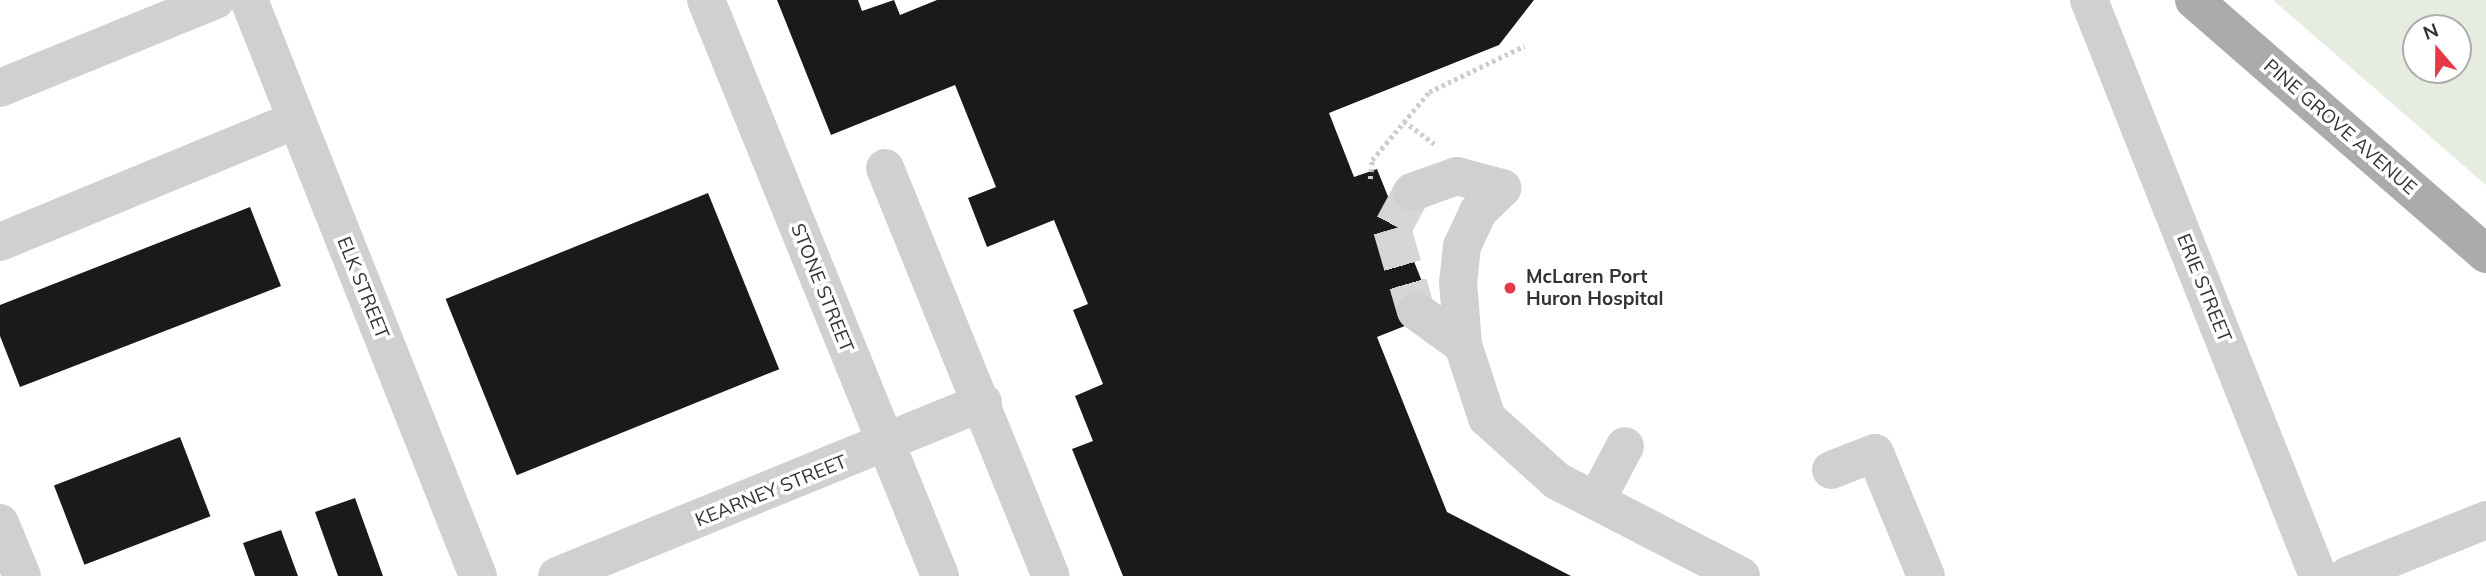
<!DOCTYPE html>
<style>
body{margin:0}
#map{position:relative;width:2486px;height:576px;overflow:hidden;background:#fff;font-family:Mulish,sans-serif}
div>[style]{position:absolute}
.green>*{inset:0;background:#e6ecdf}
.building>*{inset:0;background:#1a1a1a;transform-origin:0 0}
.minor-tunnel>*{height:38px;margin-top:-19px;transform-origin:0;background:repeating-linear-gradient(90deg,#d6d6d6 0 38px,transparent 0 57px)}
.path>*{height:4.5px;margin-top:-2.25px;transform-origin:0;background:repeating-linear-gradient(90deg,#cdcdcd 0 3.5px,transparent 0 7px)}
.minor>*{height:38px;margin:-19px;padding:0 19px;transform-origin:19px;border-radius:19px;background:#d0d0d0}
.major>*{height:38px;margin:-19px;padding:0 19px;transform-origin:19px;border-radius:19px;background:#ababab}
.dots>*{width:19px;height:19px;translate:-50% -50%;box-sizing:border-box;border:4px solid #fff;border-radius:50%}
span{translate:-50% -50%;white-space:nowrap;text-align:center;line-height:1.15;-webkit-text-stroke:7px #fff;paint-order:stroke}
.street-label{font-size:19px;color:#333}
.poi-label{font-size:19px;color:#333;font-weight:700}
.left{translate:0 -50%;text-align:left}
.north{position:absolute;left:2402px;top:14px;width:70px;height:70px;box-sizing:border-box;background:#fff;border:2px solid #adadad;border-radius:50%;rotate:340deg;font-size:19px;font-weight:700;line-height:28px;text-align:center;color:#333}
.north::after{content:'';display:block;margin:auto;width:24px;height:32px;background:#e63946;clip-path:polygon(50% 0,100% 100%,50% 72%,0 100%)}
</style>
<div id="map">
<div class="green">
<i style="clip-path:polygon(evenodd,2273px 0,2486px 0,2486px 185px,2273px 0,2416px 28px,2458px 28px,2458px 70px,2416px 70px,2416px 28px)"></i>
</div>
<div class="building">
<i style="clip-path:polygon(777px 0,858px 0,862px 11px,894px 0,900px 15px,937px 0,1534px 0,1499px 45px,1329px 113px,1354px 177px,1377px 169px,1435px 314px,1377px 337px,1447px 512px,1571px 576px,1123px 576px,1072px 449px,1093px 441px,1075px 396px,1103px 384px,1073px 310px,1088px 304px,1054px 220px,987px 247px,968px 198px,996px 187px,955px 85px,831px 135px)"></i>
<i style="left:708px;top:193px;width:190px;height:283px;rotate:68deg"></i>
<i style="clip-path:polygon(250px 207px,281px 286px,20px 387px,0 336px,0 305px)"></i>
<i style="left:180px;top:437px;width:85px;height:135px;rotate:69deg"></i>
<i style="clip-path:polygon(355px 498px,383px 576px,338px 576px,315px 512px)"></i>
<i style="clip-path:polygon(281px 530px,298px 576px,255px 576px,243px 543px)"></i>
</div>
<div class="minor-tunnel">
<i style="left:1412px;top:192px;width:42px;rotate:118.4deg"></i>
<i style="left:1392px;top:229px;width:85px;rotate:73.7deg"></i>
</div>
<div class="path">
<i style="left:1404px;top:121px;width:38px;rotate:37deg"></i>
<i style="left:1370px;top:179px;width:19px;rotate:-84deg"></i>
<i style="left:1372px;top:160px;width:89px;rotate:-50deg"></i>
<i style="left:1429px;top:92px;width:106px;rotate:-25.8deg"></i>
</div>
<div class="minor">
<i style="left:249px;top:0;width:620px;rotate:68.32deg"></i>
<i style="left:706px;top:0;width:622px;rotate:67.89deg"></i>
<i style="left:2089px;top:0;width:620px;rotate:68.32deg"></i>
<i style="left:0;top:88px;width:233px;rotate:-22.2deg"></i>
<i style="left:885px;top:168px;width:440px;rotate:67.9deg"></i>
<i style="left:1502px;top:188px;width:34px;rotate:135deg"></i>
<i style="left:1478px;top:212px;width:38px;rotate:115deg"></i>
<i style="left:1462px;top:246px;width:36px;rotate:96deg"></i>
<i style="left:1458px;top:282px;width:63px;rotate:85.5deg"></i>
<i style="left:1463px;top:345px;width:77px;rotate:71.8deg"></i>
<i style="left:1487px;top:418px;width:94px;rotate:42deg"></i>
<i style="left:1557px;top:481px;width:207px;rotate:27.3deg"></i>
<i style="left:1412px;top:192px;width:48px;rotate:-19.6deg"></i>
<i style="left:1457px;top:176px;width:47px;rotate:14.9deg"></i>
<i style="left:0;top:242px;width:320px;rotate:-22.4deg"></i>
<i style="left:1416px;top:311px;width:58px;rotate:35.9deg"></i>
<i style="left:1831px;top:470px;width:47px;rotate:-21.1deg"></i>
<i style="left:1875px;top:453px;width:133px;rotate:67.5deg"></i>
<i style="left:1596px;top:501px;width:62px;rotate:-62.2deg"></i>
<i style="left:0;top:523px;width:57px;rotate:67.5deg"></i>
<i style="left:557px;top:576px;width:460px;rotate:-22.2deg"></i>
<i style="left:2347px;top:576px;width:150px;rotate:-21.9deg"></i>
</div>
<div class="major">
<i style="left:2194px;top:0;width:387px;rotate:41deg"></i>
</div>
<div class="dots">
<i style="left:1510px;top:288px;background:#e63946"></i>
</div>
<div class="street-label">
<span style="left:2340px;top:127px;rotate:41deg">PINE GROVE AVENUE</span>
<span style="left:363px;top:288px;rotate:68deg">ELK STREET</span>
<span style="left:822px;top:288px;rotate:68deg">STONE STREET</span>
<span style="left:2204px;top:288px;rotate:68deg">ERIE STREET</span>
<span style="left:771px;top:491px;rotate:-22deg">KEARNEY STREET</span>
</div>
<div class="poi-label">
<span class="left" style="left:1526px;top:288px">McLaren Port<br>Huron Hospital</span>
</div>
<div class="north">N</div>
</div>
